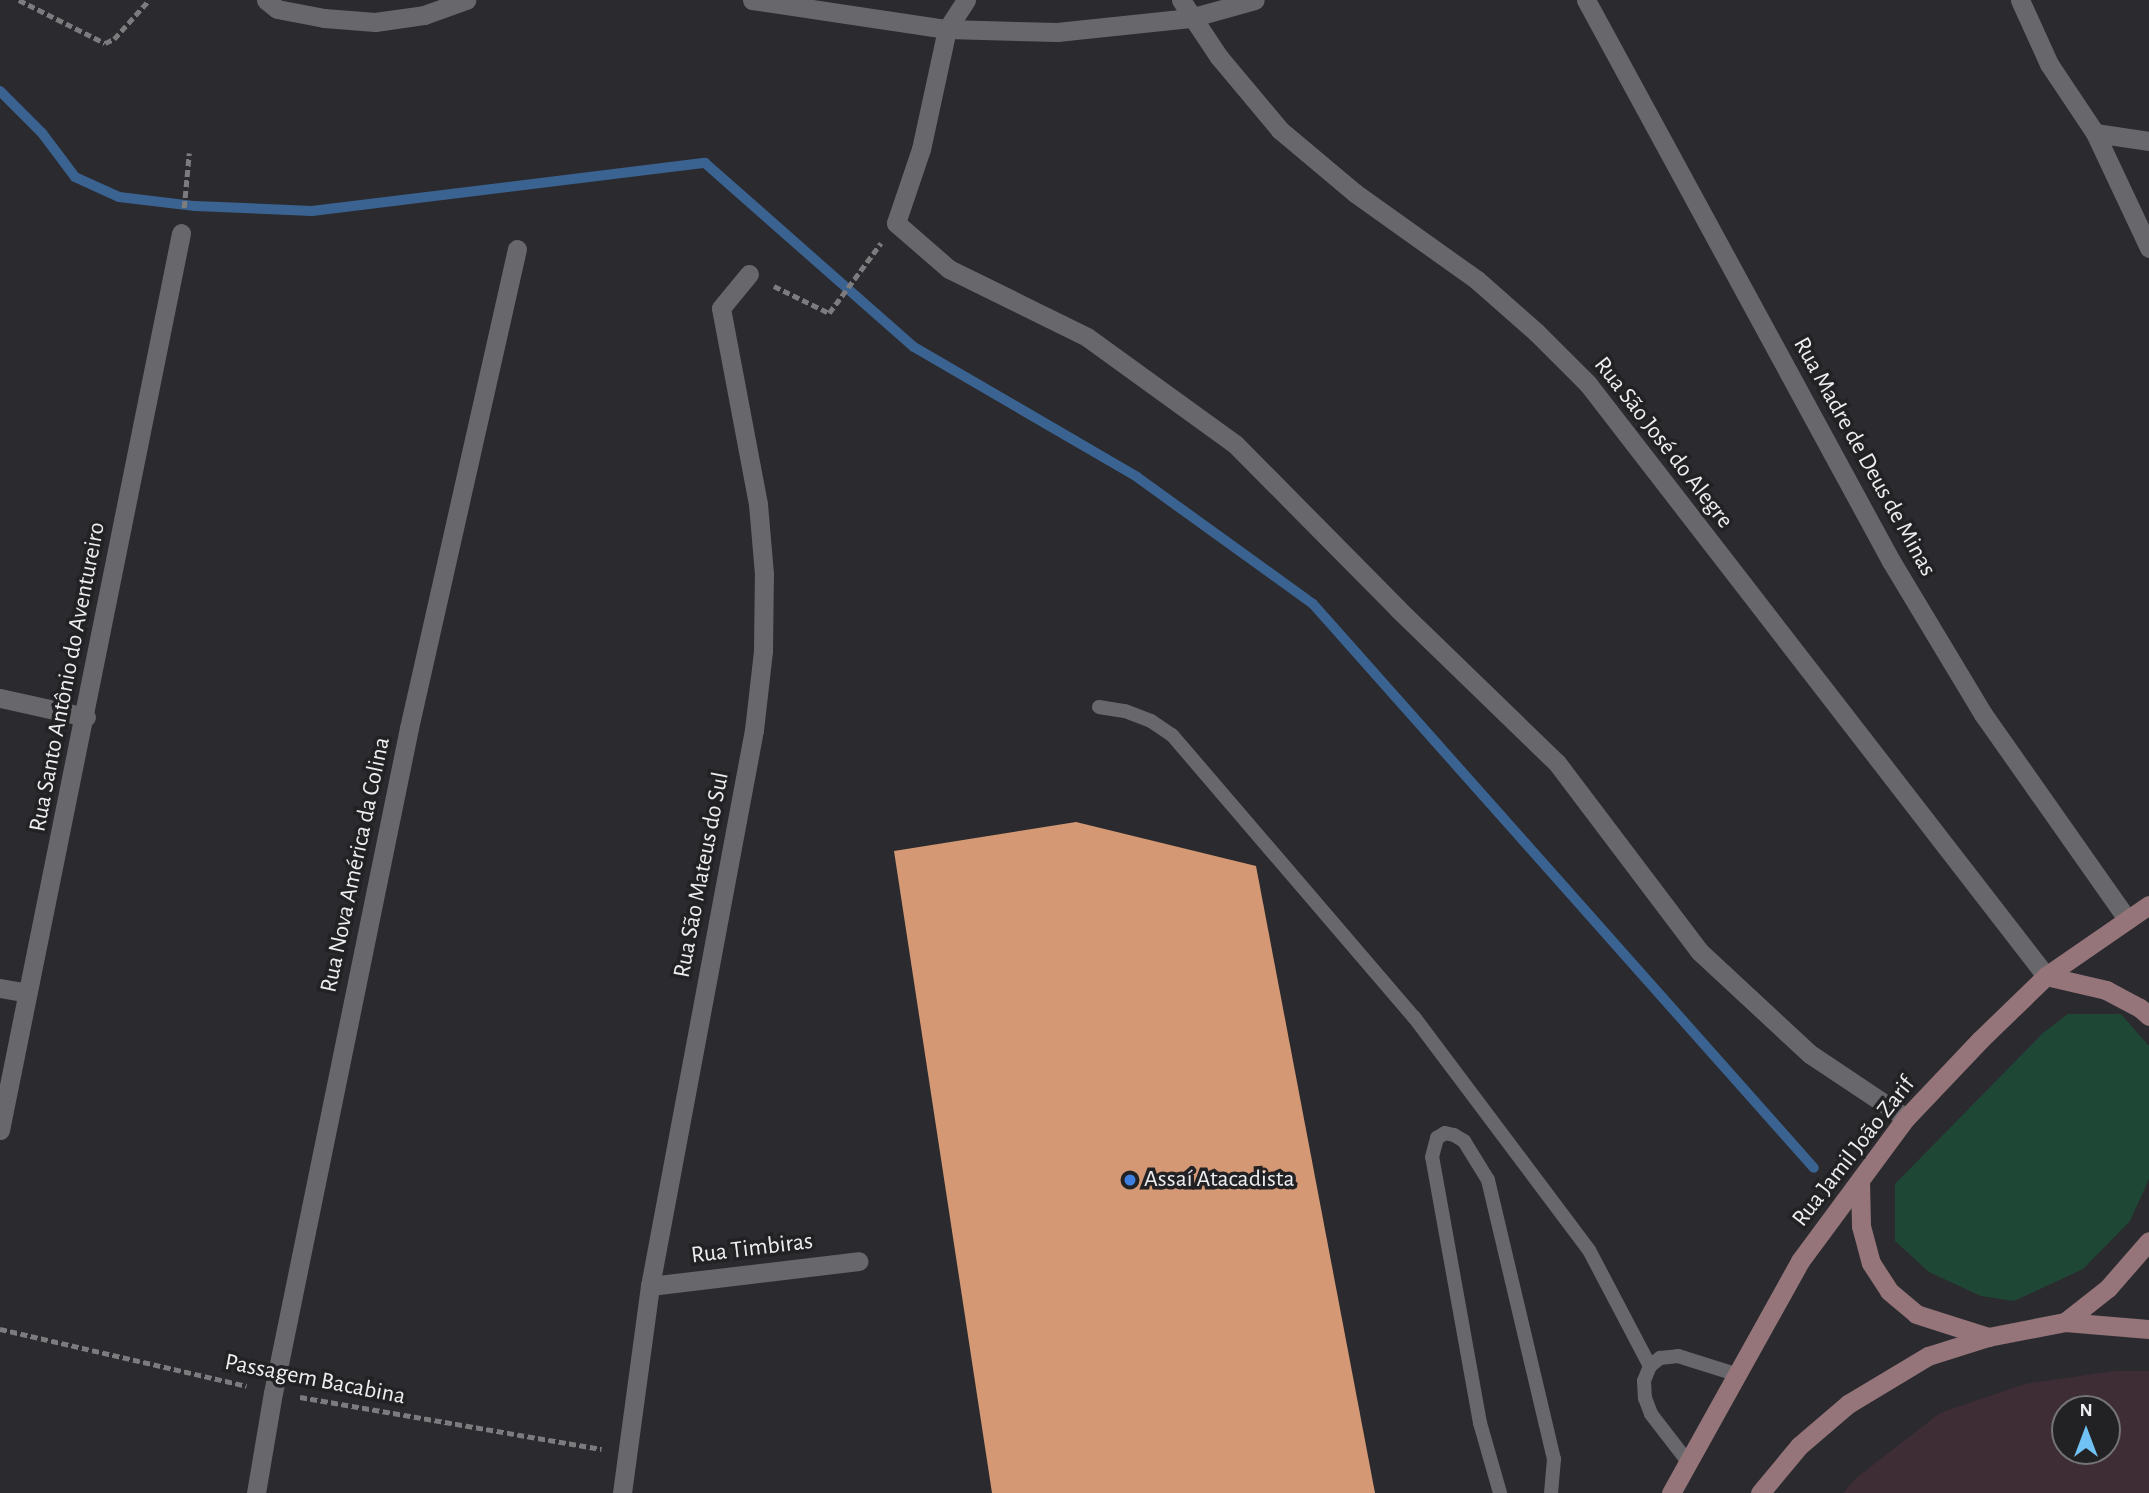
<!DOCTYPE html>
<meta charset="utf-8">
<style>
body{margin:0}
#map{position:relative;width:2149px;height:1493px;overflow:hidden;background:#2b2b2f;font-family:"Alegreya Sans",sans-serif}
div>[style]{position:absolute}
.industrial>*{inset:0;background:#3f2d36}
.green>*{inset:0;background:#1f4735}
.stream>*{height:10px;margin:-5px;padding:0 5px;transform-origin:5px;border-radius:5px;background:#3b6392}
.building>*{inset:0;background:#d49974}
.path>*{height:4.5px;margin-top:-2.25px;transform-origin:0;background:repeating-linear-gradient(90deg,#7c7c7f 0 7px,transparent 0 10.5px)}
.service>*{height:14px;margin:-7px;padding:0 7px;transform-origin:7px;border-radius:7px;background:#68686c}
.minor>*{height:19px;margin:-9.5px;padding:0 9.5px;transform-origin:9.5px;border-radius:9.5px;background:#68686c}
.secondary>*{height:19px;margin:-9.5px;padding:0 9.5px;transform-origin:9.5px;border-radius:9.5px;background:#95757a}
.dots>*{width:19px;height:19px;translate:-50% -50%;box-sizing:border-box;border:4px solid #222225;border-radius:50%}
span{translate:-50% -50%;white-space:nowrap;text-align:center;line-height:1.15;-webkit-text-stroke:7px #222225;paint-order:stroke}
.street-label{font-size:24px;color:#eeeef1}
.poi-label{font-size:24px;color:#eeeef1}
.left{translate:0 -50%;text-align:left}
.north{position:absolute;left:2051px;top:1395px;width:70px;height:70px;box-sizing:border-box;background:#222225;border:2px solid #747477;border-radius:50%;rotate:0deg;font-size:19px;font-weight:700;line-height:28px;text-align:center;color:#eeeef1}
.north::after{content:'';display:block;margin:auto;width:24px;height:32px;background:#70c2f4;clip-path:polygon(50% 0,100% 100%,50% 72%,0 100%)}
</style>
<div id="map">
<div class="industrial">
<i style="clip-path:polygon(evenodd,2114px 1371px,2149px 1371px,2149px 1493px,1843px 1493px,1855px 1479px,1940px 1413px,2025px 1384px,2114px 1371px,2065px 1409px,2107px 1409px,2107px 1451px,2065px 1451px,2065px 1409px)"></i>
</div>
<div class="green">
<i style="clip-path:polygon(2068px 1014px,2121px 1014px,2149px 1046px,2149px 1179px,2130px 1221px,2083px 1269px,2014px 1301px,1981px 1296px,1929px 1272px,1895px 1241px,1895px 1184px,2043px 1033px)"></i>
</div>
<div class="stream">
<i style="left:0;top:91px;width:59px;rotate:45deg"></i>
<i style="left:42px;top:133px;width:55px;rotate:53.1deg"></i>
<i style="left:75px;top:177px;width:48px;rotate:24.4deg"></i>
<i style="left:119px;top:197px;width:77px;rotate:6.8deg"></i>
<i style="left:195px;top:206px;width:117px;rotate:2.4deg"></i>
<i style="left:312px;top:211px;width:396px;rotate:-7deg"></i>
<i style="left:705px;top:163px;width:278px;rotate:41.4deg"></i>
<i style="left:914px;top:347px;width:258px;rotate:30.2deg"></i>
<i style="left:1137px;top:477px;width:217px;rotate:35.8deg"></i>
<i style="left:1313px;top:604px;width:754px;rotate:48.39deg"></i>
</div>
<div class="building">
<i style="clip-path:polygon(1076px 822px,1256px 866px,1375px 1493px,992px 1493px,894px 851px)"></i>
</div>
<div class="path">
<i style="left:19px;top:0;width:96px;rotate:26.6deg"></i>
<i style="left:105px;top:43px;width:10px;rotate:-24deg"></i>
<i style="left:114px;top:39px;width:52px;rotate:-48.1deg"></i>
<i style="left:184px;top:208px;width:55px;rotate:-84.8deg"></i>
<i style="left:774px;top:286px;width:61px;rotate:26.1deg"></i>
<i style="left:829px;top:313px;width:87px;rotate:-53.4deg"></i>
<i style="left:0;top:1329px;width:253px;rotate:13deg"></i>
<i style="left:300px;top:1397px;width:306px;rotate:9.8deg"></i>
</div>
<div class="service">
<i style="left:1099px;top:707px;width:26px;rotate:9deg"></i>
<i style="left:1125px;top:711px;width:28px;rotate:21deg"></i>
<i style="left:1151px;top:721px;width:25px;rotate:34deg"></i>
<i style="left:1172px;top:735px;width:372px;rotate:49.4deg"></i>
<i style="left:1414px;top:1017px;width:291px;rotate:53.1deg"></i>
<i style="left:1589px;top:1250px;width:131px;rotate:62.3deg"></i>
<i style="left:1650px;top:1366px;width:16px;rotate:112deg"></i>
<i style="left:1644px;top:1381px;width:17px;rotate:87deg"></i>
<i style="left:1645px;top:1398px;width:17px;rotate:69deg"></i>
<i style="left:1651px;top:1414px;width:61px;rotate:52.4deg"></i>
<i style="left:1650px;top:1366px;width:13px;rotate:-39deg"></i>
<i style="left:1660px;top:1358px;width:18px;rotate:-6deg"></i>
<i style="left:1678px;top:1356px;width:60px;rotate:17.5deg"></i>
<i style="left:1500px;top:1493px;width:73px;rotate:-105.9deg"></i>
<i style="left:1480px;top:1423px;width:270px;rotate:-100.2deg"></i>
<i style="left:1432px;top:1157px;width:20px;rotate:-75deg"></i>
<i style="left:1437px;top:1138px;width:9px;rotate:-32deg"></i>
<i style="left:1445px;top:1133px;width:9px;rotate:13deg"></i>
<i style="left:1454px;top:1135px;width:12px;rotate:31deg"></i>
<i style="left:1464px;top:1141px;width:46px;rotate:58.4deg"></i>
<i style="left:1488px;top:1180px;width:287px;rotate:76.7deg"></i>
<i style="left:1554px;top:1459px;width:34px;rotate:95deg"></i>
</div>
<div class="minor">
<i style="left:266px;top:0;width:14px;rotate:39deg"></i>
<i style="left:277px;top:9px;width:48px;rotate:10.8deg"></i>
<i style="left:324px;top:18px;width:51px;rotate:4.5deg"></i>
<i style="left:375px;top:22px;width:49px;rotate:-8.1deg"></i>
<i style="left:424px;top:15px;width:45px;rotate:-19.7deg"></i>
<i style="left:752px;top:0;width:197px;rotate:8.5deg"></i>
<i style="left:947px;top:29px;width:110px;rotate:1.6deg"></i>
<i style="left:1057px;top:32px;width:134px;rotate:-6deg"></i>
<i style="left:1190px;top:18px;width:67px;rotate:-15.5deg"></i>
<i style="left:966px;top:0;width:35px;rotate:123deg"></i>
<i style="left:947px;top:29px;width:123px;rotate:102.2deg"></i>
<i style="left:921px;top:149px;width:78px;rotate:108.7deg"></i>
<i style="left:896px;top:223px;width:70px;rotate:41deg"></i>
<i style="left:949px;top:269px;width:154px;rotate:26.2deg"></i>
<i style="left:1087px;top:337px;width:183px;rotate:35.9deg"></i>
<i style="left:1235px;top:444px;width:232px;rotate:45.3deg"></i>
<i style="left:1398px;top:609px;width:221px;rotate:44.1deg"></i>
<i style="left:1557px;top:763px;width:236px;rotate:52.9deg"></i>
<i style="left:1699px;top:951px;width:151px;rotate:42.9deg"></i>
<i style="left:1810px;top:1054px;width:115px;rotate:33.7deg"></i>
<i style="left:1181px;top:0;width:69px;rotate:56.3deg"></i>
<i style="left:1219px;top:57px;width:95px;rotate:50.1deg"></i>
<i style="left:1280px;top:130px;width:98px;rotate:40deg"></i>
<i style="left:1355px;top:193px;width:150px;rotate:35.5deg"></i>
<i style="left:1477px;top:280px;width:79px;rotate:41.4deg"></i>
<i style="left:1536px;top:332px;width:74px;rotate:45deg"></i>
<i style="left:1588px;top:384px;width:748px;rotate:52.27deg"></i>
<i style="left:1586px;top:0;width:639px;rotate:61.47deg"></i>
<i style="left:1891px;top:561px;width:179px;rotate:59deg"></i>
<i style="left:1983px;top:714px;width:251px;rotate:54.9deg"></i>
<i style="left:2020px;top:0;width:70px;rotate:65.6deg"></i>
<i style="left:2049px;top:64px;width:83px;rotate:56.3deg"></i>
<i style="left:2095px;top:133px;width:127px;rotate:64.8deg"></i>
<i style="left:2095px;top:133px;width:55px;rotate:8.4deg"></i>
<i style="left:0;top:698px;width:88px;rotate:12.5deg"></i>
<i style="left:0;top:988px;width:27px;rotate:10deg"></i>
<i style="left:0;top:1130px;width:915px;rotate:-78.59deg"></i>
<i style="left:650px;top:1286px;width:210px;rotate:-6.8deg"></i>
<i style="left:256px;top:1493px;width:101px;rotate:-80.4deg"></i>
<i style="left:273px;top:1393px;width:679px;rotate:-78.44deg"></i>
<i style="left:409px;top:728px;width:491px;rotate:-77.3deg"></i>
<i style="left:622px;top:1493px;width:209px;rotate:-82.3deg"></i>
<i style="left:650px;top:1286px;width:566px;rotate:-79.41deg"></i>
<i style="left:754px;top:730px;width:80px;rotate:-83.5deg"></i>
<i style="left:763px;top:651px;width:77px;rotate:-89.3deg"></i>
<i style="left:764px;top:574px;width:70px;rotate:-94.9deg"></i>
<i style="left:758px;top:504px;width:199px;rotate:-100.7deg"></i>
<i style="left:721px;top:308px;width:44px;rotate:-50.5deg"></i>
</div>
<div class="secondary">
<i style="left:2046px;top:976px;width:62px;rotate:13.1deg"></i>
<i style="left:2106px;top:990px;width:38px;rotate:28deg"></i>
<i style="left:2140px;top:1008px;width:12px;rotate:42deg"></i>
<i style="left:1860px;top:1181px;width:45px;rotate:88.7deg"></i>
<i style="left:1861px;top:1226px;width:38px;rotate:75deg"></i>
<i style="left:1871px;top:1263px;width:33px;rotate:57deg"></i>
<i style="left:1889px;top:1291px;width:35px;rotate:40deg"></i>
<i style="left:1916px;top:1314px;width:76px;rotate:17.7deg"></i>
<i style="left:2065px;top:1322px;width:84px;rotate:4.8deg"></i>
<i style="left:1671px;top:1493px;width:265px;rotate:-60.9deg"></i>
<i style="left:1800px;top:1261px;width:178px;rotate:-53.5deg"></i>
<i style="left:1906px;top:1118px;width:108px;rotate:-46.5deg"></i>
<i style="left:1980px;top:1040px;width:92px;rotate:-44.1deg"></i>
<i style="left:2046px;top:976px;width:125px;rotate:-34.6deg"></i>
<i style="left:1760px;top:1493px;width:61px;rotate:-50.3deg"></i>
<i style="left:1799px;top:1446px;width:65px;rotate:-40.6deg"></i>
<i style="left:1848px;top:1404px;width:93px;rotate:-31deg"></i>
<i style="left:1928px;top:1356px;width:63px;rotate:-17.6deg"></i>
<i style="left:1988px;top:1337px;width:78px;rotate:-11deg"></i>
<i style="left:2065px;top:1322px;width:55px;rotate:-38.3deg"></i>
<i style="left:2108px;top:1288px;width:62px;rotate:-48.9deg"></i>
</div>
<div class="dots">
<i style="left:1130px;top:1180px;background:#3f7fe0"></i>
</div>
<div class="street-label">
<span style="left:1663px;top:443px;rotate:52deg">Rua São José do Alegre</span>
<span style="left:1864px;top:457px;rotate:61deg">Rua Madre de Deus de Minas</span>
<span style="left:68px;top:677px;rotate:-79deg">Rua Santo Antônio do Aventureiro</span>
<span style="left:356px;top:865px;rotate:-78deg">Rua Nova América da Colina</span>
<span style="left:702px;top:875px;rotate:-79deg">Rua São Mateus do Sul</span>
<span style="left:1854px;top:1152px;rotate:-52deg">Rua Jamil João Zarif</span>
<span style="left:752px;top:1249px;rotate:-7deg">Rua Timbiras</span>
<span style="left:315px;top:1380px;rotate:11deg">Passagem Bacabina</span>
</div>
<div class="poi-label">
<span class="left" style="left:1144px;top:1180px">Assaí Atacadista</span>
</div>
<div class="north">N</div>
</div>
